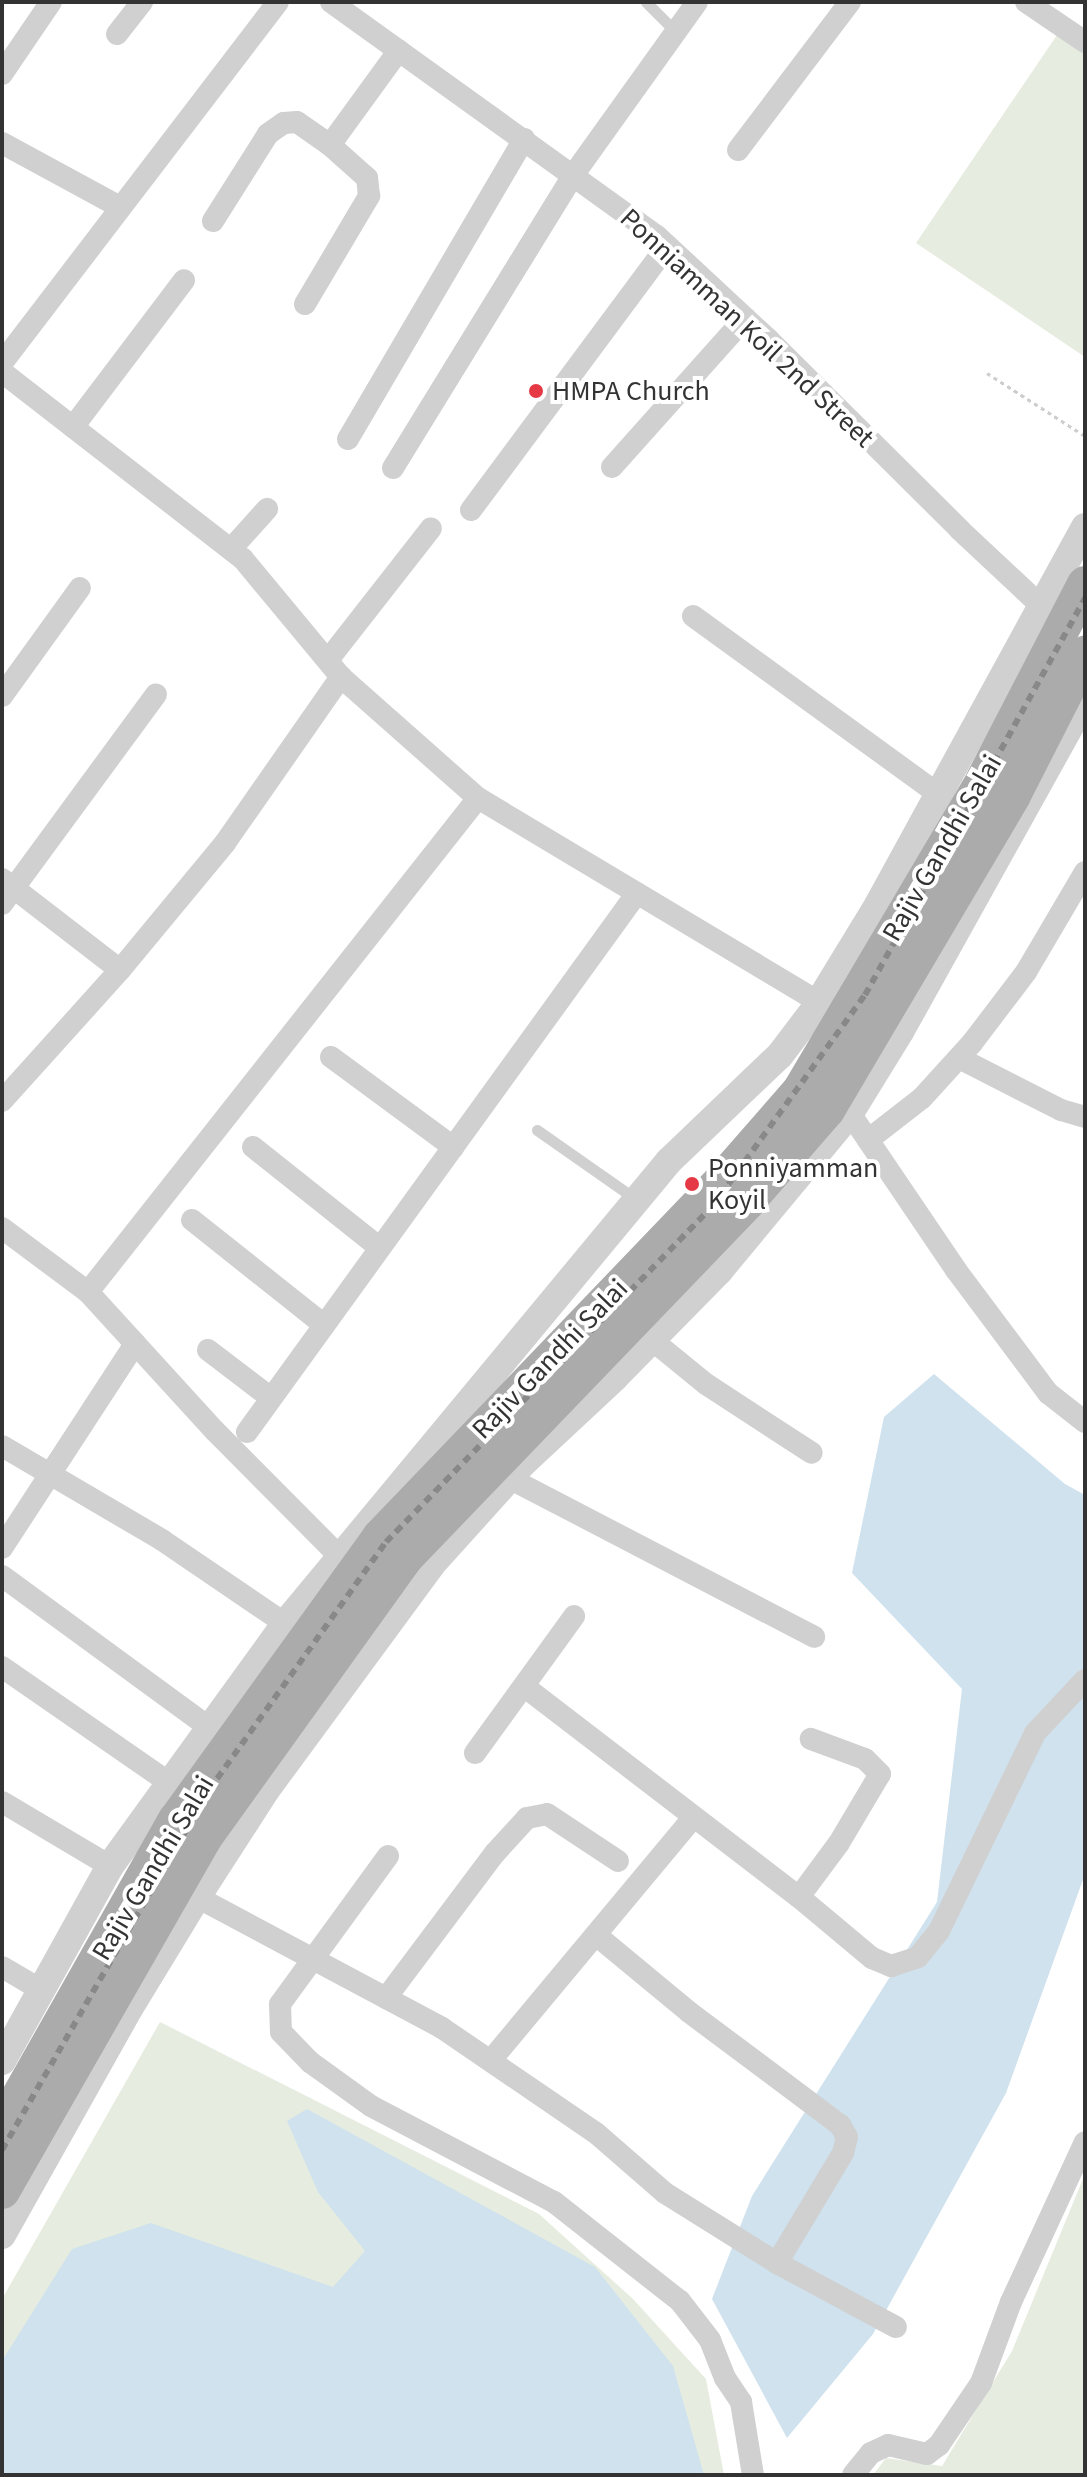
<!DOCTYPE html>
<style>
body{margin:0}
#map{position:relative;width:1087px;height:2477px;overflow:hidden;background:#fff;font-family:"Source Sans 3",sans-serif}
div>[style]{position:absolute}
.green>*{inset:0;background:#e6ecdf}
.water>*{inset:0;background:#cfe2ee}
.path>*{height:3px;margin-top:-1.5px;transform-origin:0;background:repeating-linear-gradient(90deg,#cdcdcd 0 4px,transparent 0 8px)}
.service>*{height:11px;margin:-5.5px;padding:0 5.5px;transform-origin:5.5px;border-radius:5.5px;background:#d0d0d0}
.minor>*{height:22px;margin:-11px;padding:0 11px;transform-origin:11px;border-radius:11px;background:#d0d0d0}
.tertiary>*{height:28px;margin:-14px;padding:0 14px;transform-origin:14px;border-radius:14px;background:#d0d0d0}
.primary>*{height:36px;margin:-18px;padding:0 18px;transform-origin:18px;border-radius:18px;background:#ababab}
.rail>*{height:6px;margin-top:-3px;transform-origin:0;background:repeating-linear-gradient(90deg,#888 0 8px,transparent 0 14px)}
.dots>*{width:22px;height:22px;translate:-50% -50%;box-sizing:border-box;border:4px solid #fff;border-radius:50%}
span{translate:-50% -50%;white-space:nowrap;text-align:center;line-height:1.15;-webkit-text-stroke:8px #fff;paint-order:stroke}
.street-label{font-size:28px;color:#333}
.poi-label{font-size:28px;color:#333}
.left{translate:0 -50%;text-align:left}
.frame{position:absolute;inset:0;border:4px solid #333;pointer-events:none}
</style>
<div id="map">
<div class="green">
<i style="clip-path:polygon(1057px 35px,1085px 54px,1085px 357px,916px 243px)"></i>
<i style="clip-path:polygon(160px 2022px,539px 2214px,633px 2299px,706px 2379px,724px 2475px,2px 2475px,2px 2299px)"></i>
<i style="clip-path:polygon(1085px 2174px,1085px 2475px,873px 2475px,886px 2458px,942px 2466px,1012px 2351px)"></i>
</div>
<div class="water">
<i style="clip-path:polygon(934px 1374px,1065px 1484px,1085px 1495px,1085px 1874px,1006px 2093px,873px 2334px,787px 2438px,712px 2299px,752px 2196px,937px 1902px,962px 1689px,852px 1573px,884px 1417px)"></i>
<i style="clip-path:polygon(307px 2109px,595px 2267px,673px 2366px,704px 2475px,2px 2475px,2px 2361px,72px 2249px,151px 2223px,333px 2287px,365px 2251px,318px 2192px,287px 2121px)"></i>
</div>
<div class="path">
<i style="left:987px;top:373px;width:117px;rotate:32.7deg"></i>
</div>
<div class="service">
<i style="left:646px;top:2px;width:40px;rotate:45deg"></i>
<i style="left:537px;top:1130px;width:122px;rotate:35deg"></i>
</div>
<div class="minor">
<i style="left:331px;top:2px;width:401px;rotate:35.7deg"></i>
<i style="left:657px;top:236px;width:153px;rotate:42.9deg"></i>
<i style="left:769px;top:340px;width:269px;rotate:44.8deg"></i>
<i style="left:960px;top:530px;width:127px;rotate:43.1deg"></i>
<i style="left:1026px;top:2px;width:71px;rotate:34.1deg"></i>
<i style="left:117px;top:34px;width:41px;rotate:-52deg"></i>
<i style="left:2px;top:74px;width:87px;rotate:-55.8deg"></i>
<i style="left:2px;top:143px;width:132px;rotate:28.5deg"></i>
<i style="left:738px;top:150px;width:186px;rotate:-52.9deg"></i>
<i style="left:213px;top:221px;width:103px;rotate:-57.7deg"></i>
<i style="left:268px;top:134px;width:19px;rotate:-35deg"></i>
<i style="left:284px;top:123px;width:13px;rotate:-4deg"></i>
<i style="left:297px;top:122px;width:40px;rotate:34.9deg"></i>
<i style="left:330px;top:145px;width:117px;rotate:-54deg"></i>
<i style="left:305px;top:304px;width:126px;rotate:-59.3deg"></i>
<i style="left:369px;top:196px;width:18px;rotate:-96deg"></i>
<i style="left:367px;top:178px;width:50px;rotate:-138.3deg"></i>
<i style="left:2px;top:363px;width:454px;rotate:-52.6deg"></i>
<i style="left:2px;top:372px;width:305px;rotate:37.8deg"></i>
<i style="left:243px;top:559px;width:153px;rotate:50.3deg"></i>
<i style="left:341px;top:677px;width:183px;rotate:41.5deg"></i>
<i style="left:478px;top:798px;width:413px;rotate:30.9deg"></i>
<i style="left:73px;top:427px;width:184px;rotate:-52.9deg"></i>
<i style="left:348px;top:439px;width:348px;rotate:-59.6deg"></i>
<i style="left:612px;top:467px;width:200px;rotate:-48.2deg"></i>
<i style="left:393px;top:468px;width:345px;rotate:-58.4deg"></i>
<i style="left:574px;top:174px;width:211px;rotate:-54.4deg"></i>
<i style="left:471px;top:510px;width:329px;rotate:-53.4deg"></i>
<i style="left:231px;top:549px;width:54px;rotate:-48deg"></i>
<i style="left:693px;top:616px;width:301px;rotate:36deg"></i>
<i style="left:328px;top:660px;width:167px;rotate:-52deg"></i>
<i style="left:2px;top:696px;width:133px;rotate:-54.2deg"></i>
<i style="left:2px;top:879px;width:149px;rotate:37.6deg"></i>
<i style="left:2px;top:904px;width:260px;rotate:-53.7deg"></i>
<i style="left:331px;top:1057px;width:152px;rotate:36.4deg"></i>
<i style="left:959px;top:1058px;width:114px;rotate:27deg"></i>
<i style="left:1061px;top:1110px;width:25px;rotate:16deg"></i>
<i style="left:2px;top:1101px;width:176px;rotate:-48deg"></i>
<i style="left:120px;top:970px;width:165px;rotate:-50.4deg"></i>
<i style="left:225px;top:843px;width:203px;rotate:-55.1deg"></i>
<i style="left:843px;top:1103px;width:202px;rotate:55.9deg"></i>
<i style="left:956px;top:1270px;width:154px;rotate:53.2deg"></i>
<i style="left:1048px;top:1393px;width:47px;rotate:38.1deg"></i>
<i style="left:868px;top:1140px;width:68px;rotate:-37.9deg"></i>
<i style="left:922px;top:1098px;width:74px;rotate:-47.7deg"></i>
<i style="left:972px;top:1043px;width:89px;rotate:-52.7deg"></i>
<i style="left:1026px;top:972px;width:116px;rotate:-59.5deg"></i>
<i style="left:253px;top:1147px;width:162px;rotate:38.5deg"></i>
<i style="left:192px;top:1220px;width:169px;rotate:38.5deg"></i>
<i style="left:2px;top:1228px;width:107px;rotate:36.7deg"></i>
<i style="left:88px;top:1292px;width:188px;rotate:47.6deg"></i>
<i style="left:215px;top:1431px;width:176px;rotate:45.2deg"></i>
<i style="left:88px;top:1292px;width:629px;rotate:-51.71deg"></i>
<i style="left:652px;top:1340px;width:70px;rotate:39.2deg"></i>
<i style="left:706px;top:1384px;width:126px;rotate:33.1deg"></i>
<i style="left:208px;top:1350px;width:79px;rotate:37.3deg"></i>
<i style="left:247px;top:1432px;width:665px;rotate:-54.11deg"></i>
<i style="left:2px;top:1446px;width:186px;rotate:30.4deg"></i>
<i style="left:162px;top:1540px;width:162px;rotate:34.2deg"></i>
<i style="left:509px;top:1478px;width:344px;rotate:27.5deg"></i>
<i style="left:2px;top:1548px;width:244px;rotate:-56.9deg"></i>
<i style="left:2px;top:1576px;width:259px;rotate:36.2deg"></i>
<i style="left:2px;top:1667px;width:202px;rotate:34.7deg"></i>
<i style="left:525px;top:1687px;width:345px;rotate:37.5deg"></i>
<i style="left:799px;top:1897px;width:95px;rotate:39.9deg"></i>
<i style="left:872px;top:1958px;width:21px;rotate:23deg"></i>
<i style="left:891px;top:1966px;width:28px;rotate:-18deg"></i>
<i style="left:918px;top:1957px;width:33px;rotate:-51deg"></i>
<i style="left:939px;top:1931px;width:220px;rotate:-64.1deg"></i>
<i style="left:1035px;top:1733px;width:73px;rotate:-46.7deg"></i>
<i style="left:475px;top:1753px;width:169px;rotate:-54.1deg"></i>
<i style="left:2px;top:1802px;width:126px;rotate:30.7deg"></i>
<i style="left:388px;top:1856px;width:183px;rotate:126.1deg"></i>
<i style="left:280px;top:2004px;width:28px;rotate:88deg"></i>
<i style="left:281px;top:2032px;width:42px;rotate:46deg"></i>
<i style="left:310px;top:2062px;width:75px;rotate:35.8deg"></i>
<i style="left:371px;top:2106px;width:207px;rotate:27.7deg"></i>
<i style="left:554px;top:2202px;width:160px;rotate:38.2deg"></i>
<i style="left:680px;top:2301px;width:49px;rotate:52.4deg"></i>
<i style="left:710px;top:2340px;width:41px;rotate:68.5deg"></i>
<i style="left:725px;top:2378px;width:29px;rotate:56deg"></i>
<i style="left:741px;top:2402px;width:74px;rotate:80.7deg"></i>
<i style="left:197px;top:1897px;width:278px;rotate:28.1deg"></i>
<i style="left:442px;top:2028px;width:186px;rotate:34.3deg"></i>
<i style="left:596px;top:2133px;width:91px;rotate:41deg"></i>
<i style="left:665px;top:2193px;width:132px;rotate:32deg"></i>
<i style="left:777px;top:2263px;width:135px;rotate:28.3deg"></i>
<i style="left:799px;top:1897px;width:67px;rotate:-53.5deg"></i>
<i style="left:839px;top:1843px;width:80px;rotate:-59.3deg"></i>
<i style="left:880px;top:1774px;width:21px;rotate:-135deg"></i>
<i style="left:865px;top:1759px;width:58px;rotate:-159.7deg"></i>
<i style="left:596px;top:1935px;width:121px;rotate:39.6deg"></i>
<i style="left:689px;top:2012px;width:189px;rotate:36.8deg"></i>
<i style="left:840px;top:2125px;width:14px;rotate:60deg"></i>
<i style="left:847px;top:2137px;width:16px;rotate:104deg"></i>
<i style="left:843px;top:2153px;width:128px;rotate:121deg"></i>
<i style="left:2px;top:1967px;width:45px;rotate:30.5deg"></i>
<i style="left:386px;top:1998px;width:181px;rotate:-53.1deg"></i>
<i style="left:495px;top:1853px;width:47px;rotate:-47.6deg"></i>
<i style="left:527px;top:1818px;width:20px;rotate:-11deg"></i>
<i style="left:547px;top:1814px;width:85px;rotate:33.5deg"></i>
<i style="left:492px;top:2059px;width:314px;rotate:-50.2deg"></i>
<i style="left:853px;top:2475px;width:28px;rotate:-51deg"></i>
<i style="left:871px;top:2453px;width:19px;rotate:-25deg"></i>
<i style="left:888px;top:2445px;width:40px;rotate:13deg"></i>
<i style="left:927px;top:2454px;width:15px;rotate:-37deg"></i>
<i style="left:939px;top:2445px;width:75px;rotate:-55.9deg"></i>
<i style="left:981px;top:2383px;width:86px;rotate:-69.7deg"></i>
<i style="left:1011px;top:2302px;width:176px;rotate:-65.2deg"></i>
</div>
<div class="tertiary">
<i style="left:2px;top:2061px;width:223px;rotate:-61deg"></i>
<i style="left:110px;top:1866px;width:299px;rotate:-54.1deg"></i>
<i style="left:285px;top:1624px;width:602px;rotate:-50.33deg"></i>
<i style="left:669px;top:1161px;width:153px;rotate:-43.7deg"></i>
<i style="left:780px;top:1055px;width:56px;rotate:-52.9deg"></i>
<i style="left:814px;top:1010px;width:123px;rotate:-58.6deg"></i>
<i style="left:878px;top:905px;width:431px;rotate:-61.3deg"></i>
<i style="left:2px;top:2235px;width:256px;rotate:-60.7deg"></i>
<i style="left:127px;top:2012px;width:135px;rotate:-58.7deg"></i>
<i style="left:197px;top:1897px;width:127px;rotate:-57.2deg"></i>
<i style="left:266px;top:1790px;width:280px;rotate:-53.7deg"></i>
<i style="left:432px;top:1564px;width:136px;rotate:-48deg"></i>
<i style="left:523px;top:1463px;width:125px;rotate:-43deg"></i>
<i style="left:614px;top:1378px;width:150px;rotate:-45.5deg"></i>
<i style="left:719px;top:1271px;width:205px;rotate:-50.3deg"></i>
<i style="left:850px;top:1113px;width:97px;rotate:-58.4deg"></i>
<i style="left:901px;top:1030px;width:379px;rotate:-60.9deg"></i>
</div>
<div class="primary">
<i style="left:2px;top:2127px;width:353px;rotate:-60.5deg"></i>
<i style="left:176px;top:1820px;width:349px;rotate:-54.2deg"></i>
<i style="left:380px;top:1537px;width:494px;rotate:-46.2deg"></i>
<i style="left:722px;top:1180px;width:118px;rotate:-48.8deg"></i>
<i style="left:800px;top:1091px;width:360px;rotate:-59.4deg"></i>
<i style="left:983px;top:781px;width:222px;rotate:-62.6deg"></i>
<i style="left:2px;top:2191px;width:407px;rotate:-60.2deg"></i>
<i style="left:204px;top:1838px;width:345px;rotate:-54.3deg"></i>
<i style="left:405px;top:1558px;width:494px;rotate:-46.1deg"></i>
<i style="left:747px;top:1202px;width:122px;rotate:-49deg"></i>
<i style="left:827px;top:1110px;width:364px;rotate:-59.4deg"></i>
<i style="left:1012px;top:797px;width:161px;rotate:-63deg"></i>
</div>
<div class="rail">
<i style="left:2px;top:2150px;width:415px;rotate:-60.1deg"></i>
<i style="left:209px;top:1790px;width:305px;rotate:-54.5deg"></i>
<i style="left:386px;top:1542px;width:467px;rotate:-45.8deg"></i>
<i style="left:712px;top:1207px;width:261px;rotate:-54.2deg"></i>
<i style="left:865px;top:995px;width:454px;rotate:-61deg"></i>
</div>
<div class="dots">
<i style="left:536px;top:391px;background:#e63946"></i>
<i style="left:692px;top:1184px;background:#e63946"></i>
</div>
<div class="street-label">
<span style="left:747px;top:328px;rotate:43deg">Ponniamman Koil 2nd Street</span>
<span style="left:942px;top:848px;rotate:-60deg">Rajiv Gandhi Salai</span>
<span style="left:550px;top:1359px;rotate:-46deg">Rajiv Gandhi Salai</span>
<span style="left:153px;top:1868px;rotate:-59deg">Rajiv Gandhi Salai</span>
</div>
<div class="poi-label">
<span class="left" style="left:552px;top:391px">HMPA Church</span>
<span class="left" style="left:708px;top:1184px">Ponniyamman<br>Koyil</span>
</div>
<div class="frame"></div>
</div>
